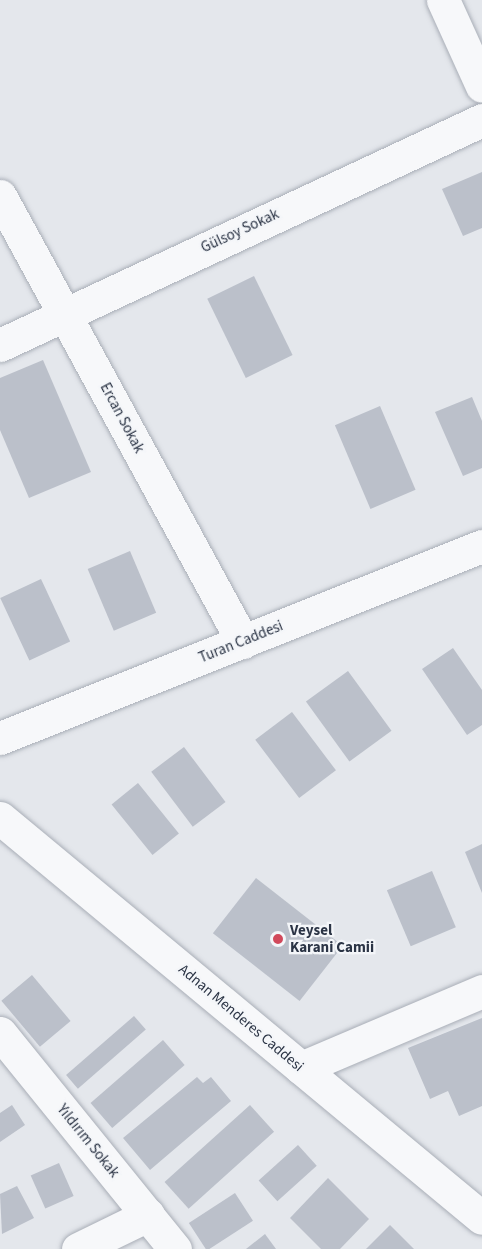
<!DOCTYPE html>
<meta charset="utf-8">
<style>
body{margin:0}
#map{position:relative;width:482px;height:1249px;overflow:hidden;background:#e4e7ec;font-family:"Source Sans 3",sans-serif}
div>[style]{position:absolute}
.building>*{inset:0;background:#bbc0ca;transform-origin:0 0}
.roads{filter:drop-shadow(0 0 2px #a9aeb7) drop-shadow(0 0 2px #a9aeb7)}
.minor>*{height:33px;margin:-16.5px;padding:0 16.5px;transform-origin:16.5px;border-radius:16.5px;background:#f7f8fa}
.dots>*{width:16px;height:16px;translate:-50% -50%;box-sizing:border-box;border:3px solid #f4f6f9;border-radius:50%}
span{translate:-50% -50%;white-space:nowrap;text-align:center;line-height:1.15;-webkit-text-stroke:4.5px #f4f6f9;paint-order:stroke}
.street-label{font-size:15px;color:#2b3445}
.poi-label{font-size:15px;color:#2b3445;font-weight:700}
.left{translate:0 -50%;text-align:left}
</style>
<div id="map">
<div class="building">
<i style="clip-path:polygon(482px 172px,482px 228px,463px 236px,442px 189px)"></i>
<i style="left:254px;top:276px;width:88px;height:52px;rotate:64deg"></i>
<i style="clip-path:polygon(43px 360px,91px 472px,29px 498px,0 430px,0 378px)"></i>
<i style="clip-path:polygon(472px 397px,482px 421px,482px 468px,463px 476px,435px 412px)"></i>
<i style="left:380px;top:406px;width:91px;height:49px;rotate:67deg"></i>
<i style="left:130px;top:551px;width:67px;height:46px;rotate:67deg"></i>
<i style="left:41px;top:579px;width:69px;height:45px;rotate:65deg"></i>
<i style="clip-path:polygon(453px 648px,482px 690px,482px 725px,467px 735px,422px 669px)"></i>
<i style="left:348px;top:671px;width:74px;height:52px;rotate:54deg"></i>
<i style="left:292px;top:712px;width:73px;height:46px;rotate:53deg"></i>
<i style="left:184px;top:747px;width:69px;height:41px;rotate:53deg"></i>
<i style="left:138px;top:783px;width:65px;height:34px;rotate:51deg"></i>
<i style="clip-path:polygon(482px 844px,482px 893px,465px 852px)"></i>
<i style="left:432px;top:871px;width:61px;height:49px;rotate:67deg"></i>
<i style="left:256px;top:878px;width:110px;height:70px;rotate:38deg"></i>
<i style="left:32px;top:975px;width:60px;height:40px;rotate:50deg"></i>
<i style="left:134px;top:1016px;width:18px;height:90px;rotate:49deg"></i>
<i style="clip-path:polygon(482px 1018px,482px 1106px,459px 1116px,448px 1091px,430px 1099px,408px 1048px)"></i>
<i style="left:163px;top:1040px;width:33px;height:96px;rotate:49deg"></i>
<i style="clip-path:polygon(197px 1077px,203px 1083px,211px 1077px,231px 1101px,150px 1170px,123px 1138px)"></i>
<i style="clip-path:polygon(12px 1105px,25px 1125px,0 1142px,0 1113px)"></i>
<i style="left:250px;top:1105px;width:36px;height:115px;rotate:48deg"></i>
<i style="left:298px;top:1145px;width:28px;height:53px;rotate:48deg"></i>
<i style="left:59px;top:1163px;width:36px;height:31px;rotate:66deg"></i>
<i style="clip-path:polygon(328px 1178px,369px 1219px,340px 1249px,321px 1249px,290px 1218px)"></i>
<i style="clip-path:polygon(17px 1186px,34px 1218px,2px 1234px,0 1194px)"></i>
<i style="left:235px;top:1193px;width:33px;height:55px;rotate:57deg"></i>
<i style="clip-path:polygon(390px 1225px,414px 1249px,366px 1249px)"></i>
<i style="clip-path:polygon(265px 1234px,276px 1249px,246px 1249px)"></i>
</div>
<div class="roads">
<div class="minor">
<i style="left:443px;top:0;width:94px;rotate:65.6deg"></i>
<i style="left:0;top:196px;width:508px;rotate:61.42deg"></i>
<i style="left:0;top:345px;width:532px;rotate:-25.02deg"></i>
<i style="left:0;top:738px;width:519px;rotate:-21.72deg"></i>
<i style="left:0;top:818px;width:626px;rotate:39.69deg"></i>
<i style="left:0;top:1033px;width:278px;rotate:51deg"></i>
<i style="left:301px;top:1068px;width:197px;rotate:-23deg"></i>
<i style="left:78px;top:1249px;width:78px;rotate:-25.9deg"></i>
</div>
</div>
<div class="dots">
<i style="left:278px;top:939px;background:#d1495b"></i>
</div>
<div class="street-label">
<span style="left:240px;top:231px;rotate:-25deg">Gülsoy Sokak</span>
<span style="left:122px;top:418px;rotate:62deg">Ercan Sokak</span>
<span style="left:241px;top:642px;rotate:-22deg">Turan Caddesi</span>
<span style="left:241px;top:1018px;rotate:40deg">Adnan Menderes Caddesi</span>
<span style="left:88px;top:1141px;rotate:51deg">Yıldırım Sokak</span>
</div>
<div class="poi-label">
<span class="left" style="left:290px;top:939px">Veysel<br>Karani Camii</span>
</div>
</div>
